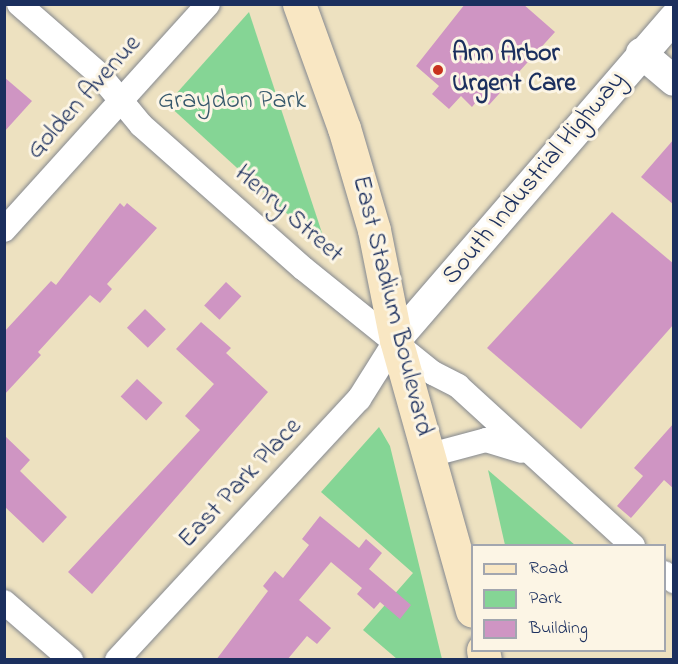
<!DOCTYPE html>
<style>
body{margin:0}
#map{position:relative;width:678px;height:664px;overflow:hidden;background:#ede1c0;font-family:"Indie Flower",sans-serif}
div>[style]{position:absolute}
.green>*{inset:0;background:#85d595}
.building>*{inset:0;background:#cf95c3;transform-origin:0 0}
.roads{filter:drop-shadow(0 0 2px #84888f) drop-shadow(0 0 2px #84888f)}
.minor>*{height:24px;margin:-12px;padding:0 12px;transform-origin:12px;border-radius:12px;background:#fff}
.tertiary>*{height:30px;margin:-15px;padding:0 15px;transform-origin:15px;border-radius:15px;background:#fff}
.secondary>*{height:33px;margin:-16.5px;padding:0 16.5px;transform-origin:16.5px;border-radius:16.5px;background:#f9e7c3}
.dots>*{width:16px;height:16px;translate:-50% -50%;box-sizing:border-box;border:3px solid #fcf5e5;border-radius:50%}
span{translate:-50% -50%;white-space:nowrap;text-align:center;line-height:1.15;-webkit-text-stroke:6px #fcf5e5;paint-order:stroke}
.poi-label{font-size:26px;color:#1b2f5e;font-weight:700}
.left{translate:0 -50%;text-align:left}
.street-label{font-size:26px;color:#1b2f5e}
.park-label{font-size:26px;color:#36586c}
.frame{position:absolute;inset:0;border:6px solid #1b2f5e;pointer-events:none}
.legend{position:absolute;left:471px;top:544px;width:195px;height:108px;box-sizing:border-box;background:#fcf5e5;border:2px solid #a2a6af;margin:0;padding:8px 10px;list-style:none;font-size:18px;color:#1b2f5e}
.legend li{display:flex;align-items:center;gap:12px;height:30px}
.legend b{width:30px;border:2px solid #a2a6af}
</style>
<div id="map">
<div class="green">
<i style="clip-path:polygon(249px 12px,328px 251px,167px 104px)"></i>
<i style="clip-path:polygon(379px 427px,390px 446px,442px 659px,397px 659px,363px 630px,413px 573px,321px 492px)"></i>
<i style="clip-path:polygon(488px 470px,575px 545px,505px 545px)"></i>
</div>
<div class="building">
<i style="clip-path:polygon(465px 4px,523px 4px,555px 32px,489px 105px,480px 97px,472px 107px,461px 96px,449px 109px,432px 94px,439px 86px,416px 66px)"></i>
<i style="clip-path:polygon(4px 77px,32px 101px,4px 132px)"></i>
<i style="clip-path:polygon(674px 139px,674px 205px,641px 177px)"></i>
<i style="clip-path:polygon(120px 203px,124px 207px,127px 203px,157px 228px,107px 284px,112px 289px,100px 303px,90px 295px,38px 352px,41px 355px,4px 395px,4px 332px,51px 281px,56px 285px)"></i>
<i style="clip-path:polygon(612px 212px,674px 264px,674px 324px,581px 429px,487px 348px)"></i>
<i style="left:226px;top:282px;width:21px;height:32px;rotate:43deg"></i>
<i style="left:145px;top:309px;width:29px;height:26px;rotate:44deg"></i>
<i style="clip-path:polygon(201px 322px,231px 348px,226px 353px,268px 392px,92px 594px,68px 572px,200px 430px,185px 416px,214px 384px,176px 349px)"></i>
<i style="left:137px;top:379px;width:35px;height:24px;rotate:43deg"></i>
<i style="clip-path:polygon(674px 423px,674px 489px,664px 480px,631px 518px,617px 506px,643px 476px,634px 468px)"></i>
<i style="clip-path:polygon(4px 435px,30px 460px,20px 471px,67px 517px,43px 543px,4px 506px)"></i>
<i style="clip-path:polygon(320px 516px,359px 548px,366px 539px,382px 553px,369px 569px,411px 605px,400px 619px,380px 602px,374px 609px,357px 594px,362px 588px,331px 562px,299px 600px,331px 628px,317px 644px,307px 636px,287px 660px,216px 660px,268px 591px,263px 586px,275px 571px,283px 578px,309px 545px,302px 539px)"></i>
</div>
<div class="roads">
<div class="minor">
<i style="left:19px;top:4px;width:106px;rotate:41.2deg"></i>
<i style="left:99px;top:74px;width:66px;rotate:50.5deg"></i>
<i style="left:141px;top:125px;width:217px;rotate:41.5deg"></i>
<i style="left:304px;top:269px;width:166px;rotate:38.9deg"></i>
<i style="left:433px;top:373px;width:28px;rotate:27deg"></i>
<i style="left:458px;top:386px;width:237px;rotate:42.4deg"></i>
<i style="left:4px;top:230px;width:304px;rotate:-47.9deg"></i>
<i style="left:430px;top:455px;width:58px;rotate:-15deg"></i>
<i style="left:486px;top:440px;width:37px;rotate:17deg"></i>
<i style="left:664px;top:573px;width:13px;rotate:39deg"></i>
<i style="left:4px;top:602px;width:89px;rotate:40.9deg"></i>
<i style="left:117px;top:660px;width:356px;rotate:-47.2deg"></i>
<i style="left:359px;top:399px;width:70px;rotate:-57.9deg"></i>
</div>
<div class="tertiary">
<i style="left:641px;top:53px;width:43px;rotate:40.3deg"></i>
<i style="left:396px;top:340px;width:425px;rotate:-49.2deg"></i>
</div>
<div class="secondary">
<i style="left:299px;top:4px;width:132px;rotate:70.1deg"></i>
<i style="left:344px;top:128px;width:106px;rotate:73.6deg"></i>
<i style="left:374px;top:230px;width:112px;rotate:78.7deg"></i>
<i style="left:396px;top:340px;width:281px;rotate:74.3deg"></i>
<i style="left:483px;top:650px;width:10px;rotate:79deg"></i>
</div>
</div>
<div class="dots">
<i style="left:438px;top:70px;background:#c8321e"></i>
</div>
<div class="poi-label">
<span class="left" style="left:452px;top:70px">Ann Arbor<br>Urgent Care</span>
</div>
<div class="street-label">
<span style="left:85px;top:98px;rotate:-48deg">Golden Avenue</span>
<span style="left:535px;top:179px;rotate:-50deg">South Industrial Highway</span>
<span style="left:288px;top:215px;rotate:41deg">Henry Street</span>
<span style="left:391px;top:306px;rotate:76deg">East Stadium Boulevard</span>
<span style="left:241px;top:484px;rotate:-47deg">East Park Place</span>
</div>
<div class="park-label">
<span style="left:232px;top:102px">Graydon Park</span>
</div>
<div class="frame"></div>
<ul class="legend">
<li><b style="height:8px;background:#f9e7c3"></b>Road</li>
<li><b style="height:16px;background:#85d595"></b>Park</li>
<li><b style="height:16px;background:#cf95c3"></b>Building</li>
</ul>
</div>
